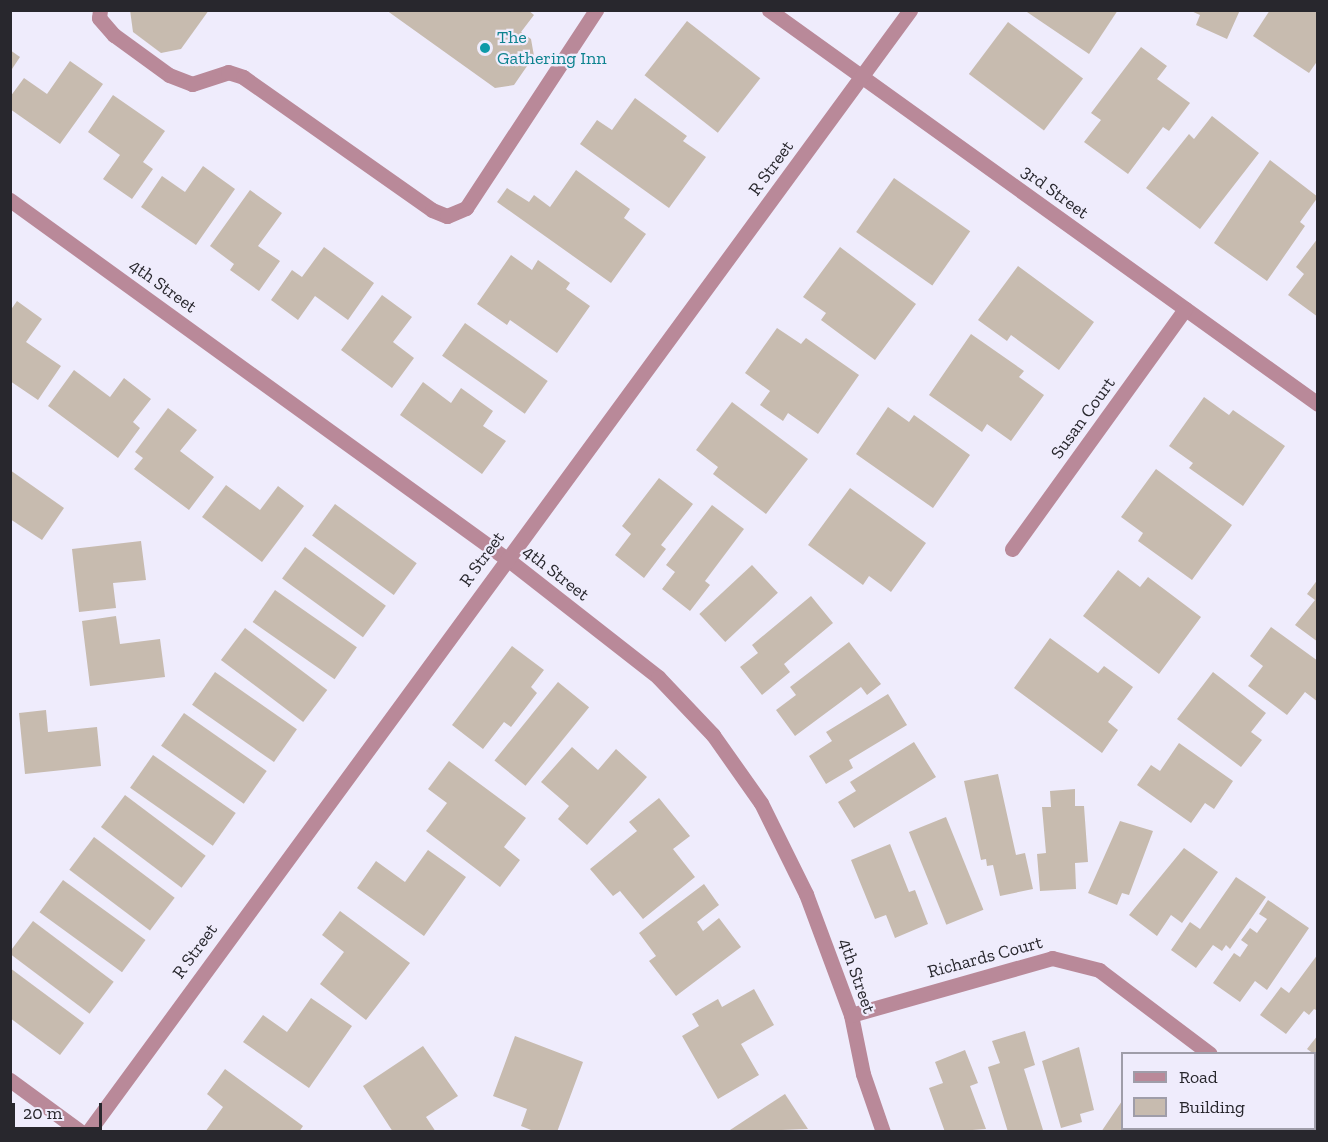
<!DOCTYPE html>
<style>
body{margin:0}
#map{position:relative;width:1328px;height:1142px;overflow:hidden;background:#efecfc;font-family:"Zilla Slab",serif}
div>[style]{position:absolute}
.building>*{inset:0;background:#c7bbaf;transform-origin:0 0}
.minor>*{height:15px;margin:-7.5px;padding:0 7.5px;transform-origin:7.5px;border-radius:7.5px;background:#b98999}
.dots>*{width:16px;height:16px;translate:-50% -50%;box-sizing:border-box;border:3px solid #efecfc;border-radius:50%}
span{translate:-50% -50%;white-space:nowrap;text-align:center;line-height:1.15;-webkit-text-stroke:4.5px #efecfc;paint-order:stroke}
.culture-label{font-size:18px;color:#0d838f}
.left{translate:0 -50%;text-align:left}
.street-label{font-size:18px;color:#28272d}
.frame{position:absolute;inset:0;border:12px solid #28272d;pointer-events:none}
.legend{position:absolute;left:1121px;top:1052px;width:195px;height:78px;box-sizing:border-box;background:#efecfc;border:2px solid #9f9da9;margin:0;padding:8px 10px;list-style:none;font-size:18px;color:#28272d}
.legend li{display:flex;align-items:center;gap:12px;height:30px}
.legend b{width:30px;border:2px solid #9f9da9}
.scale{position:absolute;left:12px;top:1103px;width:90px;height:27px;box-sizing:border-box;border:3px solid #28272d;border-top:0;padding-left:8px;font-size:18px;line-height:21px;white-space:nowrap;color:#28272d;-webkit-text-stroke:4px #efecfc;paint-order:stroke}
</style>
<div id="map">
<div class="building">
<i style="clip-path:polygon(130px 10px,209px 10px,181px 49px,161px 53px,133px 32px)"></i>
<i style="clip-path:polygon(386px 10px,528px 10px,534px 15px,521px 32px,531px 39px,534px 56px,514px 85px,495px 88px)"></i>
<i style="clip-path:polygon(1024px 10px,1118px 10px,1089px 54px)"></i>
<i style="clip-path:polygon(1189px 10px,1240px 10px,1227px 39px,1196px 25px,1200px 15px)"></i>
<i style="clip-path:polygon(1270px 10px,1318px 10px,1318px 60px,1309px 73px,1253px 36px)"></i>
<i style="left:687px;top:21px;width:93px;height:69px;rotate:38deg"></i>
<i style="left:1008px;top:22px;width:94px;height:65px;rotate:37deg"></i>
<i style="clip-path:polygon(1141px 47px,1167px 66px,1157px 79px,1190px 103px,1169px 131px,1163px 127px,1128px 174px,1084px 142px,1101px 120px,1091px 113px)"></i>
<i style="clip-path:polygon(10px 50px,20px 57px,10px 72px)"></i>
<i style="clip-path:polygon(70px 61px,103px 84px,60px 144px,10px 109px,10px 97px,24px 78px,47px 94px)"></i>
<i style="clip-path:polygon(113px 95px,165px 131px,143px 162px,153px 169px,132px 199px,103px 179px,120px 155px,88px 132px)"></i>
<i style="clip-path:polygon(635px 98px,687px 136px,683px 141px,706px 157px,669px 208px,580px 144px,597px 120px,612px 130px)"></i>
<i style="clip-path:polygon(1212px 116px,1259px 153px,1200px 229px,1146px 188px,1189px 134px,1194px 139px)"></i>
<i style="clip-path:polygon(1270px 160px,1318px 197px,1300px 222px,1305px 226px,1267px 281px,1214px 243px)"></i>
<i style="clip-path:polygon(203px 166px,235px 189px,196px 245px,141px 207px,162px 176px,185px 192px)"></i>
<i style="clip-path:polygon(576px 170px,630px 209px,624px 218px,646px 234px,611px 283px,497px 202px,507px 188px,529px 202px,534px 195px,550px 207px)"></i>
<i style="left:894px;top:178px;width:93px;height:66px;rotate:35deg"></i>
<i style="clip-path:polygon(250px 190px,282px 213px,258px 246px,280px 261px,259px 291px,230px 270px,234px 264px,210px 246px)"></i>
<i style="clip-path:polygon(1318px 238px,1318px 317px,1288px 295px,1304px 274px,1296px 267px)"></i>
<i style="clip-path:polygon(324px 247px,374px 283px,348px 320px,315px 296px,298px 320px,271px 300px,292px 270px,302px 277px)"></i>
<i style="clip-path:polygon(840px 247px,916px 304px,875px 360px,821px 320px,826px 313px,803px 297px)"></i>
<i style="clip-path:polygon(511px 255px,532px 270px,538px 260px,570px 283px,566px 289px,590px 306px,557px 353px,510px 320px,507px 325px,477px 304px)"></i>
<i style="clip-path:polygon(1018px 266px,1094px 322px,1059px 370px,1011px 335px,1007px 341px,978px 320px)"></i>
<i style="clip-path:polygon(382px 295px,412px 317px,393px 342px,414px 358px,392px 388px,341px 350px)"></i>
<i style="clip-path:polygon(17px 301px,42px 319px,26px 342px,61px 366px,38px 400px,10px 381px,10px 311px)"></i>
<i style="left:465px;top:323px;width:101px;height:40px;rotate:35deg"></i>
<i style="clip-path:polygon(777px 328px,801px 344px,806px 338px,859px 375px,818px 434px,788px 413px,783px 421px,760px 405px,770px 391px,745px 373px)"></i>
<i style="clip-path:polygon(971px 334px,1024px 371px,1019px 377px,1044px 395px,1011px 441px,987px 424px,982px 432px,929px 395px)"></i>
<i style="clip-path:polygon(74px 370px,110px 397px,124px 378px,151px 399px,133px 422px,140px 428px,118px 458px,48px 406px)"></i>
<i style="clip-path:polygon(423px 382px,451px 403px,461px 388px,493px 411px,483px 426px,506px 441px,482px 474px,400px 415px)"></i>
<i style="clip-path:polygon(1204px 397px,1229px 415px,1233px 410px,1285px 446px,1243px 506px,1189px 468px,1193px 463px,1169px 446px)"></i>
<i style="clip-path:polygon(732px 402px,808px 459px,766px 514px,713px 474px,718px 467px,696px 450px)"></i>
<i style="clip-path:polygon(888px 407px,909px 422px,914px 415px,970px 455px,933px 508px,856px 454px)"></i>
<i style="clip-path:polygon(168px 408px,197px 430px,180px 451px,214px 477px,189px 510px,134px 469px,143px 458px,135px 452px)"></i>
<i style="clip-path:polygon(1156px 469px,1232px 525px,1192px 580px,1138px 541px,1143px 533px,1121px 517px)"></i>
<i style="clip-path:polygon(10px 470px,64px 508px,42px 540px,10px 519px)"></i>
<i style="clip-path:polygon(659px 478px,693px 504px,661px 545px,666px 549px,644px 578px,615px 555px,631px 534px,622px 526px)"></i>
<i style="clip-path:polygon(226px 485px,260px 510px,278px 486px,304px 506px,262px 562px,202px 517px)"></i>
<i style="clip-path:polygon(850px 488px,926px 543px,891px 592px,869px 576px,863px 585px,808px 545px)"></i>
<i style="left:335px;top:504px;width:101px;height:39px;rotate:36deg"></i>
<i style="clip-path:polygon(712px 505px,744px 529px,705px 581px,710px 585px,690px 611px,662px 589px,675px 572px,666px 565px)"></i>
<i style="clip-path:polygon(141px 541px,146px 580px,113px 583px,116px 608px,79px 612px,72px 549px)"></i>
<i style="left:305px;top:547px;width:100px;height:39px;rotate:36deg"></i>
<i style="left:752px;top:565px;width:38px;height:72px;rotate:47deg"></i>
<i style="clip-path:polygon(1118px 570px,1140px 587px,1148px 577px,1201px 617px,1159px 674px,1083px 616px)"></i>
<i style="clip-path:polygon(1318px 579px,1318px 642px,1295px 625px,1315px 600px,1307px 594px)"></i>
<i style="left:275px;top:590px;width:100px;height:39px;rotate:35deg"></i>
<i style="clip-path:polygon(811px 596px,833px 623px,784px 664px,790px 672px,762px 695px,740px 667px,758px 653px,752px 645px)"></i>
<i style="clip-path:polygon(116px 616px,120px 644px,160px 639px,165px 677px,90px 686px,82px 621px)"></i>
<i style="clip-path:polygon(1271px 627px,1318px 661px,1318px 702px,1305px 692px,1287px 715px,1248px 686px,1263px 666px,1250px 656px)"></i>
<i style="left:245px;top:628px;width:103px;height:40px;rotate:37deg"></i>
<i style="clip-path:polygon(1050px 638px,1098px 673px,1104px 666px,1133px 687px,1108px 722px,1118px 730px,1102px 753px,1014px 688px)"></i>
<i style="clip-path:polygon(849px 642px,881px 684px,867px 695px,861px 687px,795px 736px,776px 710px,796px 695px,790px 687px)"></i>
<i style="clip-path:polygon(512px 646px,544px 670px,531px 687px,537px 693px,511px 727px,504px 722px,483px 749px,452px 725px)"></i>
<i style="left:215px;top:672px;width:100px;height:40px;rotate:35deg"></i>
<i style="clip-path:polygon(1213px 672px,1266px 713px,1251px 732px,1262px 740px,1241px 767px,1177px 719px)"></i>
<i style="left:558px;top:682px;width:40px;height:101px;rotate:39deg"></i>
<i style="clip-path:polygon(888px 694px,907px 725px,849px 760px,853px 768px,826px 784px,809px 756px,832px 741px,826px 732px)"></i>
<i style="clip-path:polygon(46px 710px,48px 732px,97px 727px,101px 766px,25px 774px,19px 713px)"></i>
<i style="left:184px;top:713px;width:101px;height:40px;rotate:35deg"></i>
<i style="clip-path:polygon(914px 742px,936px 777px,854px 828px,838px 802px,856px 791px,850px 782px)"></i>
<i style="clip-path:polygon(1179px 743px,1233px 781px,1214px 809px,1205px 803px,1191px 823px,1137px 785px,1151px 765px,1160px 771px)"></i>
<i style="clip-path:polygon(572px 747px,598px 770px,616px 749px,647px 777px,587px 845px,558px 819px,569px 806px,541px 782px)"></i>
<i style="left:153px;top:755px;width:101px;height:40px;rotate:35deg"></i>
<i style="clip-path:polygon(449px 761px,526px 818px,504px 847px,520px 860px,500px 887px,426px 831px,447px 803px,428px 789px)"></i>
<i style="clip-path:polygon(998px 774px,1016px 855px,1025px 853px,1033px 889px,1000px 896px,993px 865px,987px 866px,986px 859px,981px 860px,964px 781px)"></i>
<i style="clip-path:polygon(1075px 789px,1075px 806px,1084px 806px,1088px 862px,1075px 863px,1076px 889px,1040px 891px,1037px 854px,1046px 853px,1042px 807px,1051px 807px,1050px 791px)"></i>
<i style="left:125px;top:795px;width:101px;height:40px;rotate:37deg"></i>
<i style="clip-path:polygon(659px 798px,690px 836px,673px 849px,695px 877px,643px 919px,620px 891px,613px 896px,590px 869px,637px 831px,629px 822px)"></i>
<i style="left:946px;top:817px;width:100px;height:40px;rotate:68deg"></i>
<i style="clip-path:polygon(1120px 821px,1153px 831px,1129px 895px,1122px 893px,1117px 905px,1088px 893px)"></i>
<i style="left:94px;top:837px;width:101px;height:41px;rotate:37deg"></i>
<i style="clip-path:polygon(890px 844px,909px 892px,915px 890px,928px 924px,895px 938px,886px 915px,875px 919px,851px 860px)"></i>
<i style="clip-path:polygon(1184px 848px,1218px 872px,1182px 923px,1171px 915px,1157px 936px,1129px 915px)"></i>
<i style="clip-path:polygon(428px 850px,466px 877px,424px 936px,357px 888px,376px 861px,405px 882px)"></i>
<i style="clip-path:polygon(1236px 877px,1266px 897px,1230px 949px,1226px 945px,1222px 951px,1213px 945px,1196px 968px,1171px 950px,1190px 922px,1200px 929px)"></i>
<i style="left:63px;top:880px;width:102px;height:40px;rotate:36deg"></i>
<i style="clip-path:polygon(704px 884px,719px 905px,697px 922px,703px 931px,719px 918px,741px 947px,676px 996px,649px 961px,656px 956px,639px 933px)"></i>
<i style="clip-path:polygon(1268px 900px,1309px 928px,1267px 990px,1255px 981px,1240px 1002px,1213px 983px,1234px 953px,1240px 957px,1248px 945px,1241px 940px,1250px 928px,1257px 933px,1267px 919px,1259px 914px)"></i>
<i style="clip-path:polygon(340px 911px,410px 963px,366px 1020px,320px 984px,344px 952px,322px 935px)"></i>
<i style="left:33px;top:921px;width:101px;height:40px;rotate:37deg"></i>
<i style="clip-path:polygon(1318px 954px,1318px 1011px,1314px 1009px,1309px 1015px,1304px 1011px,1286px 1034px,1260px 1015px,1281px 987px,1289px 993px)"></i>
<i style="clip-path:polygon(10px 968px,84px 1023px,60px 1055px,10px 1018px)"></i>
<i style="clip-path:polygon(754px 989px,774px 1025px,741px 1044px,759px 1075px,718px 1099px,682px 1036px,699px 1026px,692px 1014px,718px 999px,722px 1007px)"></i>
<i style="clip-path:polygon(311px 998px,352px 1026px,309px 1088px,243px 1042px,263px 1015px,287px 1032px)"></i>
<i style="clip-path:polygon(1025px 1031px,1035px 1065px,1024px 1069px,1043px 1130px,1008px 1132px,988px 1067px,1000px 1063px,992px 1041px)"></i>
<i style="clip-path:polygon(1318px 1035px,1318px 1057px,1307px 1049px)"></i>
<i style="clip-path:polygon(515px 1036px,583px 1062px,557px 1132px,536px 1132px,521px 1126px,527px 1109px,493px 1096px)"></i>
<i style="clip-path:polygon(423px 1046px,458px 1096px,426px 1117px,436px 1132px,393px 1132px,363px 1086px)"></i>
<i style="clip-path:polygon(1079px 1047px,1094px 1110px,1080px 1114px,1082px 1122px,1061px 1128px,1042px 1061px)"></i>
<i style="clip-path:polygon(965px 1050px,978px 1083px,970px 1086px,986px 1129px,945px 1132px,929px 1088px,943px 1083px,935px 1062px)"></i>
<i style="clip-path:polygon(225px 1069px,303px 1126px,299px 1132px,205px 1132px,223px 1107px,207px 1094px)"></i>
<i style="clip-path:polygon(785px 1094px,808px 1129px,727px 1132px)"></i>
<i style="clip-path:polygon(1122px 1101px,1122px 1128px,1150px 1128px,1148px 1132px,1101px 1132px)"></i>
</div>
<div class="minor">
<i style="left:100px;top:10px;width:8px;rotate:97deg"></i>
<i style="left:99px;top:18px;width:23px;rotate:49deg"></i>
<i style="left:114px;top:35px;width:68px;rotate:36deg"></i>
<i style="left:169px;top:75px;width:25px;rotate:21deg"></i>
<i style="left:192px;top:84px;width:38px;rotate:-18deg"></i>
<i style="left:228px;top:72px;width:16px;rotate:18deg"></i>
<i style="left:243px;top:77px;width:231px;rotate:35.1deg"></i>
<i style="left:432px;top:210px;width:16px;rotate:22deg"></i>
<i style="left:447px;top:216px;width:21px;rotate:-23deg"></i>
<i style="left:466px;top:208px;width:237px;rotate:-56.7deg"></i>
<i style="left:769px;top:10px;width:676px;rotate:35.67deg"></i>
<i style="left:10px;top:200px;width:618px;rotate:35.85deg"></i>
<i style="left:511px;top:562px;width:187px;rotate:38deg"></i>
<i style="left:658px;top:677px;width:80px;rotate:46.5deg"></i>
<i style="left:713px;top:735px;width:83px;rotate:54.8deg"></i>
<i style="left:761px;top:803px;width:102px;rotate:63.7deg"></i>
<i style="left:806px;top:894px;width:129px;rotate:69.6deg"></i>
<i style="left:851px;top:1015px;width:60px;rotate:78.5deg"></i>
<i style="left:863px;top:1074px;width:61px;rotate:71deg"></i>
<i style="left:1012px;top:549px;width:296px;rotate:-54.2deg"></i>
<i style="left:851px;top:1015px;width:209px;rotate:-15.8deg"></i>
<i style="left:1052px;top:958px;width:49px;rotate:14.3deg"></i>
<i style="left:1099px;top:970px;width:139px;rotate:37.1deg"></i>
<i style="left:10px;top:1080px;width:88px;rotate:36.2deg"></i>
<i style="left:1309px;top:1128px;width:6px;rotate:45deg"></i>
<i style="left:88px;top:1132px;width:1391px;rotate:-53.77deg"></i>
</div>
<div class="dots">
<i style="left:485px;top:48px;background:#0f9aa8"></i>
</div>
<div class="culture-label">
<span class="left" style="left:497px;top:48px">The<br>Gathering Inn</span>
</div>
<div class="street-label">
<span style="left:771px;top:168px;rotate:-54deg">R Street</span>
<span style="left:1055px;top:192px;rotate:36deg">3rd Street</span>
<span style="left:163px;top:286px;rotate:36deg">4th Street</span>
<span style="left:1083px;top:418px;rotate:-54deg">Susan Court</span>
<span style="left:482px;top:559px;rotate:-54deg">R Street</span>
<span style="left:556px;top:573px;rotate:38deg">4th Street</span>
<span style="left:195px;top:951px;rotate:-54deg">R Street</span>
<span style="left:985px;top:957px;rotate:-15deg">Richards Court</span>
<span style="left:857px;top:976px;rotate:71deg">4th Street</span>
</div>
<div class="frame"></div>
<ul class="legend">
<li><b style="height:8px;background:#b98999"></b>Road</li>
<li><b style="height:16px;background:#c7bbaf"></b>Building</li>
</ul>
<div class="scale">20 m</div>
</div>
